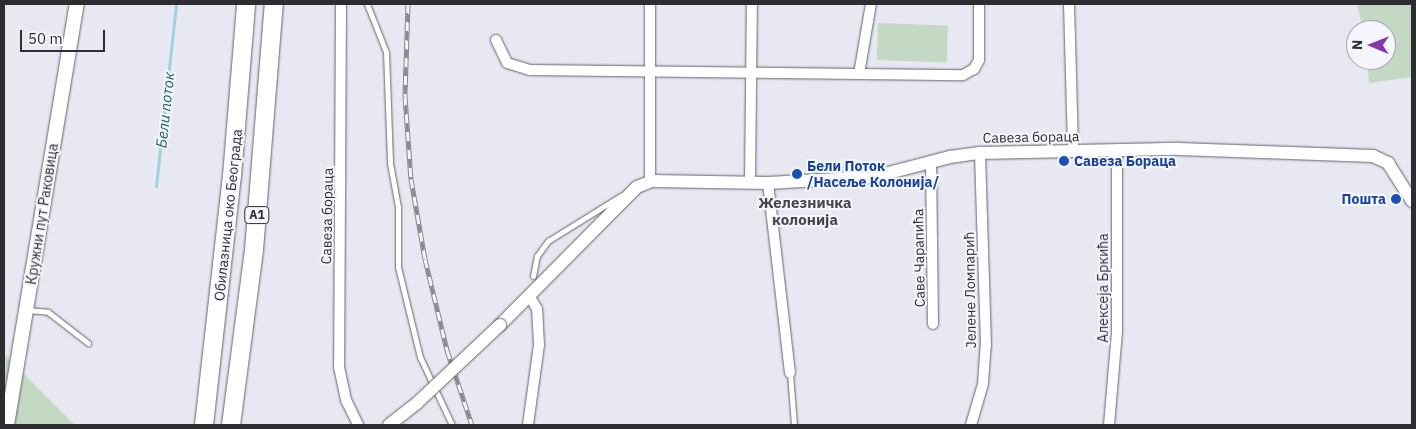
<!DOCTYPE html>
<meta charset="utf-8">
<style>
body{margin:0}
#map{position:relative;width:1416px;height:429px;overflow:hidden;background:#e8e8f2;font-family:"IBM Plex Sans",sans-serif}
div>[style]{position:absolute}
.green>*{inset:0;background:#c3d9c3;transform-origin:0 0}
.stream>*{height:3px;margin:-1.5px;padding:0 1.5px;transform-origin:1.5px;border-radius:1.5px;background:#9dd3df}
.roads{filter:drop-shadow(0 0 1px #63636b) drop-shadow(0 0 1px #63636b)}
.service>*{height:5px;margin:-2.5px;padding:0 2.5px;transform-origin:2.5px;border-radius:2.5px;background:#fff}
.minor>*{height:10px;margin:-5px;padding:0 5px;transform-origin:5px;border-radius:5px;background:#fff}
.tertiary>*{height:12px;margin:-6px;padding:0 6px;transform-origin:6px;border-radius:6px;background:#fff}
.secondary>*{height:14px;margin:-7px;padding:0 7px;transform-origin:7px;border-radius:7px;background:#fff}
.motorway>*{height:18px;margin:-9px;padding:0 9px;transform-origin:9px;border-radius:9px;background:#fff}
.rail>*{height:5px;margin-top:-2.5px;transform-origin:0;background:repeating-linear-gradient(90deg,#f5f5fe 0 9px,#88888f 0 18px);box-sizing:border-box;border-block:1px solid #88888f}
.bridges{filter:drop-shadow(0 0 1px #63636b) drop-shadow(0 0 1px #63636b)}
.tertiary-bridge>*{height:12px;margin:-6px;padding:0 6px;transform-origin:6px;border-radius:6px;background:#fff}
.dots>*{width:14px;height:14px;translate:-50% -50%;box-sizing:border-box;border:2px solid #f5f5fe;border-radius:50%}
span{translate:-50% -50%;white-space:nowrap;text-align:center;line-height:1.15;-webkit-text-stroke:4px #f5f5fe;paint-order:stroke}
.shield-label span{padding:1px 4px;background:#f5f5fe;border:1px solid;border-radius:4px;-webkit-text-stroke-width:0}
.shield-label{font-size:12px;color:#2e2e32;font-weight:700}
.street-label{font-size:14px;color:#2e2e32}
.transit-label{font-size:14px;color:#164399;font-weight:700}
.left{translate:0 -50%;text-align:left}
.right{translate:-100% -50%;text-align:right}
.water-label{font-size:15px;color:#1a626e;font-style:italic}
.neighbourhood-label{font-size:15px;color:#46464e;font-weight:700}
.frame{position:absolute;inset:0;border:5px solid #2e2e32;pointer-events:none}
.north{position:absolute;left:1346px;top:20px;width:50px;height:50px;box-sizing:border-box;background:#f5f5fe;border:1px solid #a5a5ac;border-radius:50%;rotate:271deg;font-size:14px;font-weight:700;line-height:20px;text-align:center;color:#2e2e32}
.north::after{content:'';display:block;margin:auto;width:18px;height:22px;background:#8639aa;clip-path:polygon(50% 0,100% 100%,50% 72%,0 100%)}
.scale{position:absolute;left:20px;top:30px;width:85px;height:22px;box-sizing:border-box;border:2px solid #2e2e32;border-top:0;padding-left:6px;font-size:15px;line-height:18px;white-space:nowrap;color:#2e2e32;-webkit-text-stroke:4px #f5f5fe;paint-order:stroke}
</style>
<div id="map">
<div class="green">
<i style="clip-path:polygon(1357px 4px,1412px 4px,1412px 77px,1369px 83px,1367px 60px,1386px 60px,1386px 30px,1363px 30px)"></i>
<i style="left:878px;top:23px;width:70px;height:37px;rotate:2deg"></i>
<i style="clip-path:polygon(4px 354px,75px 425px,4px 425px)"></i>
</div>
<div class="stream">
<i style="left:156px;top:186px;width:183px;rotate:-83.7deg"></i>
</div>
<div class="roads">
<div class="service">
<i style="left:367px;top:4px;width:52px;rotate:68.4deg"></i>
<i style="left:386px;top:52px;width:111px;rotate:87.9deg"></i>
<i style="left:390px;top:163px;width:45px;rotate:79.7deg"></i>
<i style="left:398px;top:207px;width:60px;rotate:90deg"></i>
<i style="left:398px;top:267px;width:93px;rotate:76.3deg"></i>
<i style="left:420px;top:357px;width:75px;rotate:64.8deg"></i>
<i style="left:533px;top:276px;width:20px;rotate:-79deg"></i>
<i style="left:537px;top:256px;width:19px;rotate:-54deg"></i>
<i style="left:548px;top:241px;width:87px;rotate:-31.9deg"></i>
<i style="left:27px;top:310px;width:21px;rotate:5deg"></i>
<i style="left:48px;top:312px;width:51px;rotate:37.8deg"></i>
<i style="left:790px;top:373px;width:52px;rotate:85.6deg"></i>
</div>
<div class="minor">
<i style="left:341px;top:4px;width:363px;rotate:90.3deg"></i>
<i style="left:339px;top:367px;width:34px;rotate:78deg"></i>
<i style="left:346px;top:400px;width:28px;rotate:64deg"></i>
<i style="left:1069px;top:4px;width:147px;rotate:88.4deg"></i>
<i style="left:496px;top:40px;width:25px;rotate:64deg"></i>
<i style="left:507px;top:63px;width:24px;rotate:17deg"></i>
<i style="left:530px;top:70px;width:433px;rotate:0.7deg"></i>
<i style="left:963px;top:75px;width:13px;rotate:-29deg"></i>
<i style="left:974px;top:69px;width:10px;rotate:-61deg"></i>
<i style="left:979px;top:60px;width:56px;rotate:-90deg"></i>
<i style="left:859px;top:74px;width:71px;rotate:-80.3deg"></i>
<i style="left:931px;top:161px;width:163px;rotate:89.3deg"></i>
<i style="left:650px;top:182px;width:178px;rotate:-90deg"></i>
<i style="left:750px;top:183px;width:179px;rotate:-89.4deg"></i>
<i style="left:768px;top:183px;width:191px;rotate:83.4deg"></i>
<i style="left:528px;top:425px;width:81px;rotate:-82.2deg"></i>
<i style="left:539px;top:345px;width:36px;rotate:-93deg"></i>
<i style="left:537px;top:309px;width:14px;rotate:-120deg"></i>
<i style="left:971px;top:425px;width:43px;rotate:-73.7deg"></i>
<i style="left:983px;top:384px;width:39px;rotate:-86deg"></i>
<i style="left:986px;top:345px;width:192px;rotate:-91.8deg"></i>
<i style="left:1109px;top:425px;width:94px;rotate:-85.1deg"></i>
<i style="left:1117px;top:331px;width:181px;rotate:-90deg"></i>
</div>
<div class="tertiary">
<i style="left:500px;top:325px;width:194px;rotate:-45.2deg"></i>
<i style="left:637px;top:187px;width:16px;rotate:-22deg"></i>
<i style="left:652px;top:181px;width:116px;rotate:1deg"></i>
<i style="left:768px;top:183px;width:105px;rotate:-3.3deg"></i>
<i style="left:873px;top:177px;width:80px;rotate:-14.6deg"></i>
<i style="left:950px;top:157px;width:30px;rotate:-8deg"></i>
<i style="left:980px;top:153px;width:199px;rotate:-1.2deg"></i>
<i style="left:1179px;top:149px;width:194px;rotate:2.1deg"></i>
<i style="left:1373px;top:156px;width:17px;rotate:25deg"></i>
<i style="left:1388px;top:163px;width:45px;rotate:57.7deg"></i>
</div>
<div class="secondary">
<i style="left:7px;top:425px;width:427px;rotate:-80.6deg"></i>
</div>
<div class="motorway">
<i style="left:204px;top:425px;width:251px;rotate:-83.6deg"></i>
<i style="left:232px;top:176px;width:173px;rotate:-85.3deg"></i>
<i style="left:231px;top:425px;width:177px;rotate:-82.5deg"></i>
<i style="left:254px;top:250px;width:247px;rotate:-85.4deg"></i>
</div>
</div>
<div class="rail">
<i style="left:408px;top:4px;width:92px;rotate:91.9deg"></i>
<i style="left:405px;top:96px;width:83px;rotate:85.9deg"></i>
<i style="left:411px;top:179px;width:81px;rotate:80.1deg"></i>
<i style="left:425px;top:259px;width:94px;rotate:76.4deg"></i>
<i style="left:447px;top:350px;width:79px;rotate:71.6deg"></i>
</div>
<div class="bridges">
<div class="tertiary-bridge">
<i style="left:389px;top:425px;width:36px;rotate:-38deg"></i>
<i style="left:417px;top:403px;width:114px;rotate:-43.2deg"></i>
</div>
</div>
<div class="dots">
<i style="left:1064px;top:161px;background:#1a4fb4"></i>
<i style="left:797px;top:174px;background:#1a4fb4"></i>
<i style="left:1396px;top:199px;background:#1a4fb4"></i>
</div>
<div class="shield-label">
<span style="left:257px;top:215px">A1</span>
</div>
<div class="street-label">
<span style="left:1031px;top:137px;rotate:-1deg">Савеза бораца</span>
<span style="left:42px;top:214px;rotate:-81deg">Кружни пут Раковица</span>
<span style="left:228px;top:215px;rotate:-84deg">Обилазница око Београда</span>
<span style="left:327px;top:216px;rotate:-89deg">Савеза бораца</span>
<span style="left:919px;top:258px;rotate:-91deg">Саве Чарапића</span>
<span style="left:1103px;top:288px;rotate:-90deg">Алексеја Бркића</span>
<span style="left:970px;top:290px;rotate:-91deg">Јелене Ломпарић</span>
</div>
<div class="transit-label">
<span class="left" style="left:1074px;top:161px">Савеза Бораца</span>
<span class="left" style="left:807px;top:174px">Бели Поток<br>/Насеље Колонија/</span>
<span class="right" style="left:1386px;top:199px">Пошта</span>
</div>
<div class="water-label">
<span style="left:165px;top:110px;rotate:-84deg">Бели поток</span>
</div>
<div class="neighbourhood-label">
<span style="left:805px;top:211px">Железничка<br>колонија</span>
</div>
<div class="frame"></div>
<div class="north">N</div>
<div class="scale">50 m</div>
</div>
